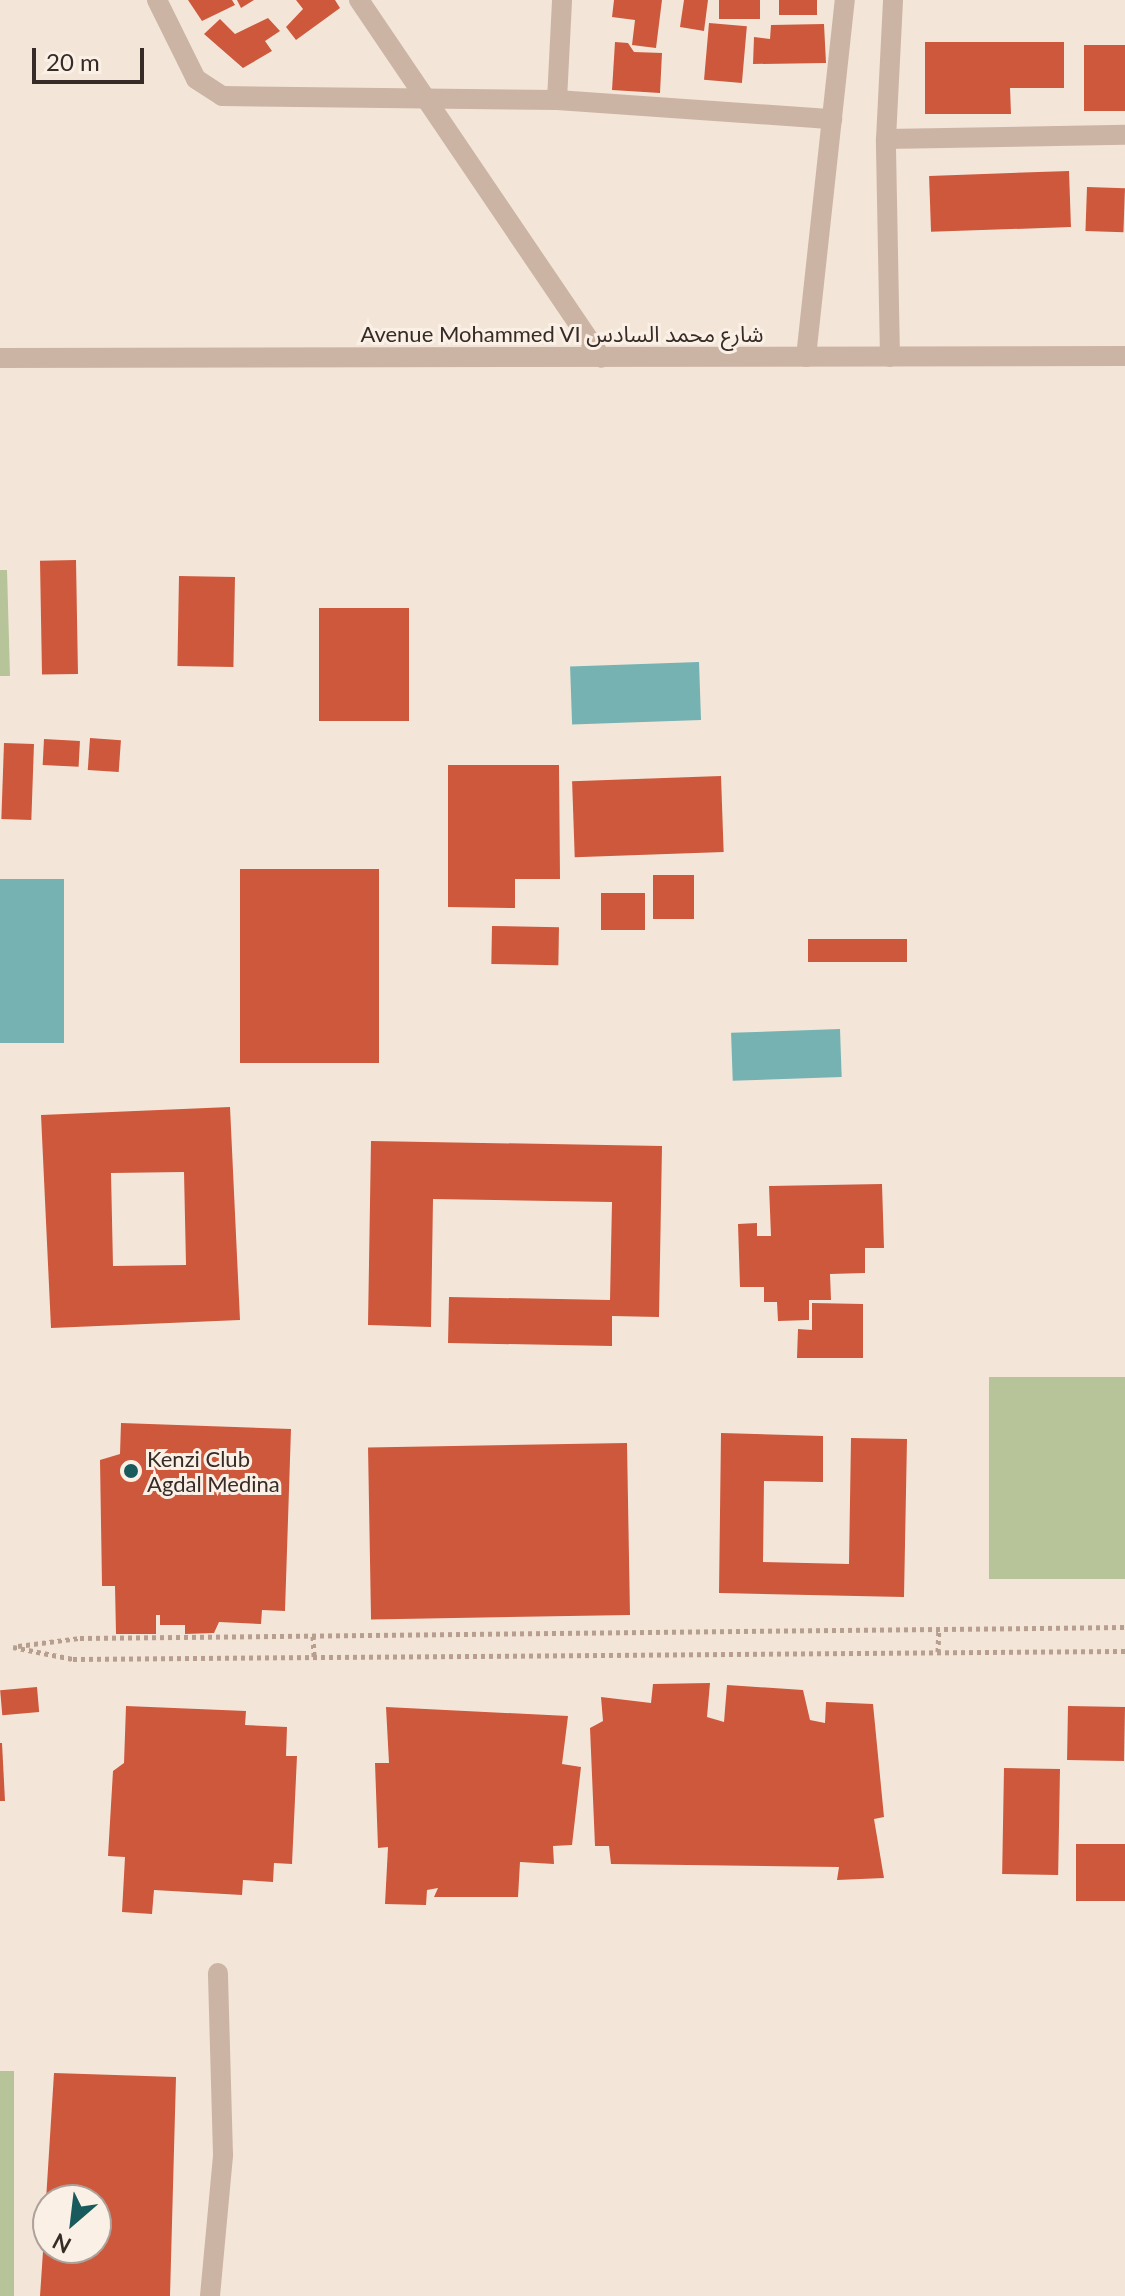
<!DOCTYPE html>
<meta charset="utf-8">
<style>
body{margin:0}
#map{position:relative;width:1125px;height:2296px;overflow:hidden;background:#f3e6d9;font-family:Lato,"Noto Sans Arabic",sans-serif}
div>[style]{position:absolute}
.green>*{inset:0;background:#b7c398;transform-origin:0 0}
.water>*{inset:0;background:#76b2b1;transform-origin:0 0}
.building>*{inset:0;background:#ce583c;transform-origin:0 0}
.path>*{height:5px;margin-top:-2.5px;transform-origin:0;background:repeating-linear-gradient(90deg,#b89e8f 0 4px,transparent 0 8px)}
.minor>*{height:20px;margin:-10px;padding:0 10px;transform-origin:10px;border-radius:10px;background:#ccb4a5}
.dots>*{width:22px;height:22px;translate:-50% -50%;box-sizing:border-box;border:4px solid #fbf0e6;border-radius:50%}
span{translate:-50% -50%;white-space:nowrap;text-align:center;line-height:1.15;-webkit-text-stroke:6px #fbf0e6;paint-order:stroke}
.street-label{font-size:22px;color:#372b27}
.poi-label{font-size:22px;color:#372b27}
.left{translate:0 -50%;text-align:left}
.north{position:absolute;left:32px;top:2184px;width:80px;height:80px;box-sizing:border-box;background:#fbf0e6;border:2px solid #ada19a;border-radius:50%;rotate:208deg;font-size:22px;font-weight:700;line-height:32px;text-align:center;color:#372b27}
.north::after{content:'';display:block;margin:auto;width:28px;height:36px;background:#195b5c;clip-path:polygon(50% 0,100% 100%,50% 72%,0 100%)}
.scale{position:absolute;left:32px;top:48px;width:112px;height:36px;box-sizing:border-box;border:4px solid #372b27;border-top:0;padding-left:10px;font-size:24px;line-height:28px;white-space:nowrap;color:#372b27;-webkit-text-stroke:6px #fbf0e6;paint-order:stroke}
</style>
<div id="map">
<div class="green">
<i style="clip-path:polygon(0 570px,7px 570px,10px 676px,0 676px)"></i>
<i style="left:1125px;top:1377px;width:202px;height:136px;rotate:90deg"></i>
<i style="left:0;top:2071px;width:14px;height:225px"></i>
</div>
<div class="water">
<i style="left:699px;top:662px;width:58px;height:129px;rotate:88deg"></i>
<i style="left:0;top:879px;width:64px;height:164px"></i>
<i style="left:840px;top:1029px;width:48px;height:109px;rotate:88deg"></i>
</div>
<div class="building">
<i style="clip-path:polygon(188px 0,232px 0,235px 5px,202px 21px)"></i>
<i style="clip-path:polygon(237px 0,254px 0,241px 8px)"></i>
<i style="clip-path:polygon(296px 0,335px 0,340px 8px,296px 40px,286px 27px,303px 9px)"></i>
<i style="clip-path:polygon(614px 0,662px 0,656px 48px,632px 45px,635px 20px,612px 17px)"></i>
<i style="clip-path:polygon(684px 0,708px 0,704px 31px,680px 27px)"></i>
<i style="left:719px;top:0;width:41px;height:19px"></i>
<i style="left:779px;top:0;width:38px;height:15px"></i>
<i style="clip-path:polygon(268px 18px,280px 31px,265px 41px,272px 51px,243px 68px,204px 34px,220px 19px,235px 34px)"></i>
<i style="left:709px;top:23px;width:38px;height:57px;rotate:5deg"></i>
<i style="clip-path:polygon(824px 24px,826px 63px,753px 64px,754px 37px,770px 39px,771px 25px)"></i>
<i style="clip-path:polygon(615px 42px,628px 43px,634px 52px,662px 53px,660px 93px,612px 90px)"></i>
<i style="clip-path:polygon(925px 42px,1064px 42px,1064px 88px,1010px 88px,1011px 114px,925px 114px)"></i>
<i style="left:1084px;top:45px;width:41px;height:66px"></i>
<i style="left:1069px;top:171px;width:56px;height:140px;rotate:88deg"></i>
<i style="left:1087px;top:187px;width:38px;height:44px;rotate:2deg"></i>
<i style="left:76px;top:560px;width:114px;height:36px;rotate:89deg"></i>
<i style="left:179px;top:576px;width:56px;height:90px;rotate:1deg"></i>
<i style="left:319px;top:608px;width:90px;height:113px"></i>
<i style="left:90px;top:738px;width:31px;height:32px;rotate:4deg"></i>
<i style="left:44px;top:739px;width:36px;height:26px;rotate:3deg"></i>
<i style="left:4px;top:743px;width:30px;height:76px;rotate:2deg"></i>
<i style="clip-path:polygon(448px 765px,559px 765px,560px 879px,515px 879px,515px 908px,448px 907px)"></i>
<i style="left:721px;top:776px;width:76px;height:149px;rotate:88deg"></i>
<i style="left:240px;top:869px;width:139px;height:194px"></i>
<i style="left:694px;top:875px;width:44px;height:41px;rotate:90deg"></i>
<i style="left:601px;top:893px;width:44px;height:37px"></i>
<i style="left:492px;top:926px;width:67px;height:38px;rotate:1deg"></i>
<i style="left:907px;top:939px;width:23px;height:99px;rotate:90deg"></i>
<i style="clip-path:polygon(evenodd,230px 1107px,240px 1320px,51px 1328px,41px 1115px,230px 1107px,184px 1172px,186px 1265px,113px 1266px,111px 1173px,184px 1172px)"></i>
<i style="clip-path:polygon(371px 1141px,662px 1146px,659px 1317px,612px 1316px,612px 1346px,448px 1343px,449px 1297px,610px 1300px,612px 1202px,433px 1199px,431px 1327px,368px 1325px)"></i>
<i style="clip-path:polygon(882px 1184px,884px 1248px,865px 1248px,865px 1273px,830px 1274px,831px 1300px,809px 1300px,809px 1320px,778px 1321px,777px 1302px,764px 1302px,764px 1287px,740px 1287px,738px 1224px,757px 1223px,757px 1236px,771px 1236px,769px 1186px)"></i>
<i style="clip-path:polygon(812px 1303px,863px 1304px,863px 1358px,797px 1358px,798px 1329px,812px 1330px)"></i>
<i style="clip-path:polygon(121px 1423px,291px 1429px,285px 1611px,262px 1610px,261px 1624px,219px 1622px,214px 1633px,185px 1634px,185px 1625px,160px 1625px,160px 1615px,156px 1615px,156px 1634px,116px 1634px,115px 1586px,102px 1586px,100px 1460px,120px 1454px)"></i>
<i style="clip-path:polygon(721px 1433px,823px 1436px,823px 1482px,764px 1481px,763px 1562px,849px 1564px,851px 1438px,907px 1439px,904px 1597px,719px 1593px)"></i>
<i style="left:627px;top:1443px;width:172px;height:259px;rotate:89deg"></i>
<i style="clip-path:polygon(710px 1683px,707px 1717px,724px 1722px,727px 1685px,803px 1690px,810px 1720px,825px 1723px,826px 1702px,873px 1704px,884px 1817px,874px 1819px,884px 1878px,837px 1880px,839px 1867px,611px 1864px,609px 1846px,595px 1846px,590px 1728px,603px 1721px,601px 1697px,651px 1703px,653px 1684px)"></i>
<i style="left:37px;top:1687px;width:25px;height:37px;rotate:85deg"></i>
<i style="clip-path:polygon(126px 1706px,246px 1711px,245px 1725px,287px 1727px,286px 1756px,297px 1756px,292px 1864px,274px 1863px,273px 1882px,243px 1880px,242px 1895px,154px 1890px,152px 1914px,122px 1912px,125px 1857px,108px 1856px,113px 1771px,124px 1763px)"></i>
<i style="left:1068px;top:1706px;width:57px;height:54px;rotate:1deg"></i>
<i style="clip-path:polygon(386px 1707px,568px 1716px,562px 1764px,581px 1767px,572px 1845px,553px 1846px,554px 1864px,520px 1862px,518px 1897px,434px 1897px,438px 1888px,427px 1890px,426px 1905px,385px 1904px,388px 1847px,378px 1848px,375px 1763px,389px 1763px)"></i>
<i style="clip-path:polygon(0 1743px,2px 1743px,5px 1801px,0 1801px)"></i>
<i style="left:1004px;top:1768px;width:56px;height:106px;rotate:1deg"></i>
<i style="left:1125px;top:1844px;width:57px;height:49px;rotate:90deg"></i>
<i style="clip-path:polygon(54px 2073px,176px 2077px,170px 2296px,40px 2296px,46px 2207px,48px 2248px,96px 2248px,96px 2200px,46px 2200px)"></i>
</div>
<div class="path">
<i style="left:313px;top:1636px;width:21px;rotate:87deg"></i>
<i style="left:18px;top:1646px;width:63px;rotate:-7.4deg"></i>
<i style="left:80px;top:1638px;width:1045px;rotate:-0.6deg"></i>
<i style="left:13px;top:1647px;width:61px;rotate:11.3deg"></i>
<i style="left:73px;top:1659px;width:1052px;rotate:-0.44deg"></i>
<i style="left:938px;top:1652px;width:23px;rotate:-88deg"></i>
</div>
<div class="minor">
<i style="left:157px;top:0;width:88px;rotate:63.7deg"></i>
<i style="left:196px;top:79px;width:31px;rotate:33deg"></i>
<i style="left:222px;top:96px;width:335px;rotate:0.7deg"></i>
<i style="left:557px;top:100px;width:276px;rotate:4deg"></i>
<i style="left:359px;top:0;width:432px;rotate:55.9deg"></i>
<i style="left:557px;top:100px;width:100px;rotate:-87.1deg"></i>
<i style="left:886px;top:139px;width:239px;rotate:-1deg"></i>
<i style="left:806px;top:357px;width:359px;rotate:-83.8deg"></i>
<i style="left:890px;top:357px;width:218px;rotate:-91.1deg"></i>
<i style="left:886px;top:139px;width:139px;rotate:-87.1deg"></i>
<i style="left:0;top:358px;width:1125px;rotate:-0.1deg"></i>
<i style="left:210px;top:2296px;width:142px;rotate:-84.7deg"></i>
<i style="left:223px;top:2155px;width:182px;rotate:-91.6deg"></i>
</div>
<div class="dots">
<i style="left:131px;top:1471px;background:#195b5c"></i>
</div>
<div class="street-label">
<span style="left:562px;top:334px">Avenue Mohammed VI شارع محمد السادس</span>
</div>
<div class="poi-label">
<span class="left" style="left:147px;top:1471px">Kenzi Club<br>Agdal Medina</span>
</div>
<div class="north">N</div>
<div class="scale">20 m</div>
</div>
